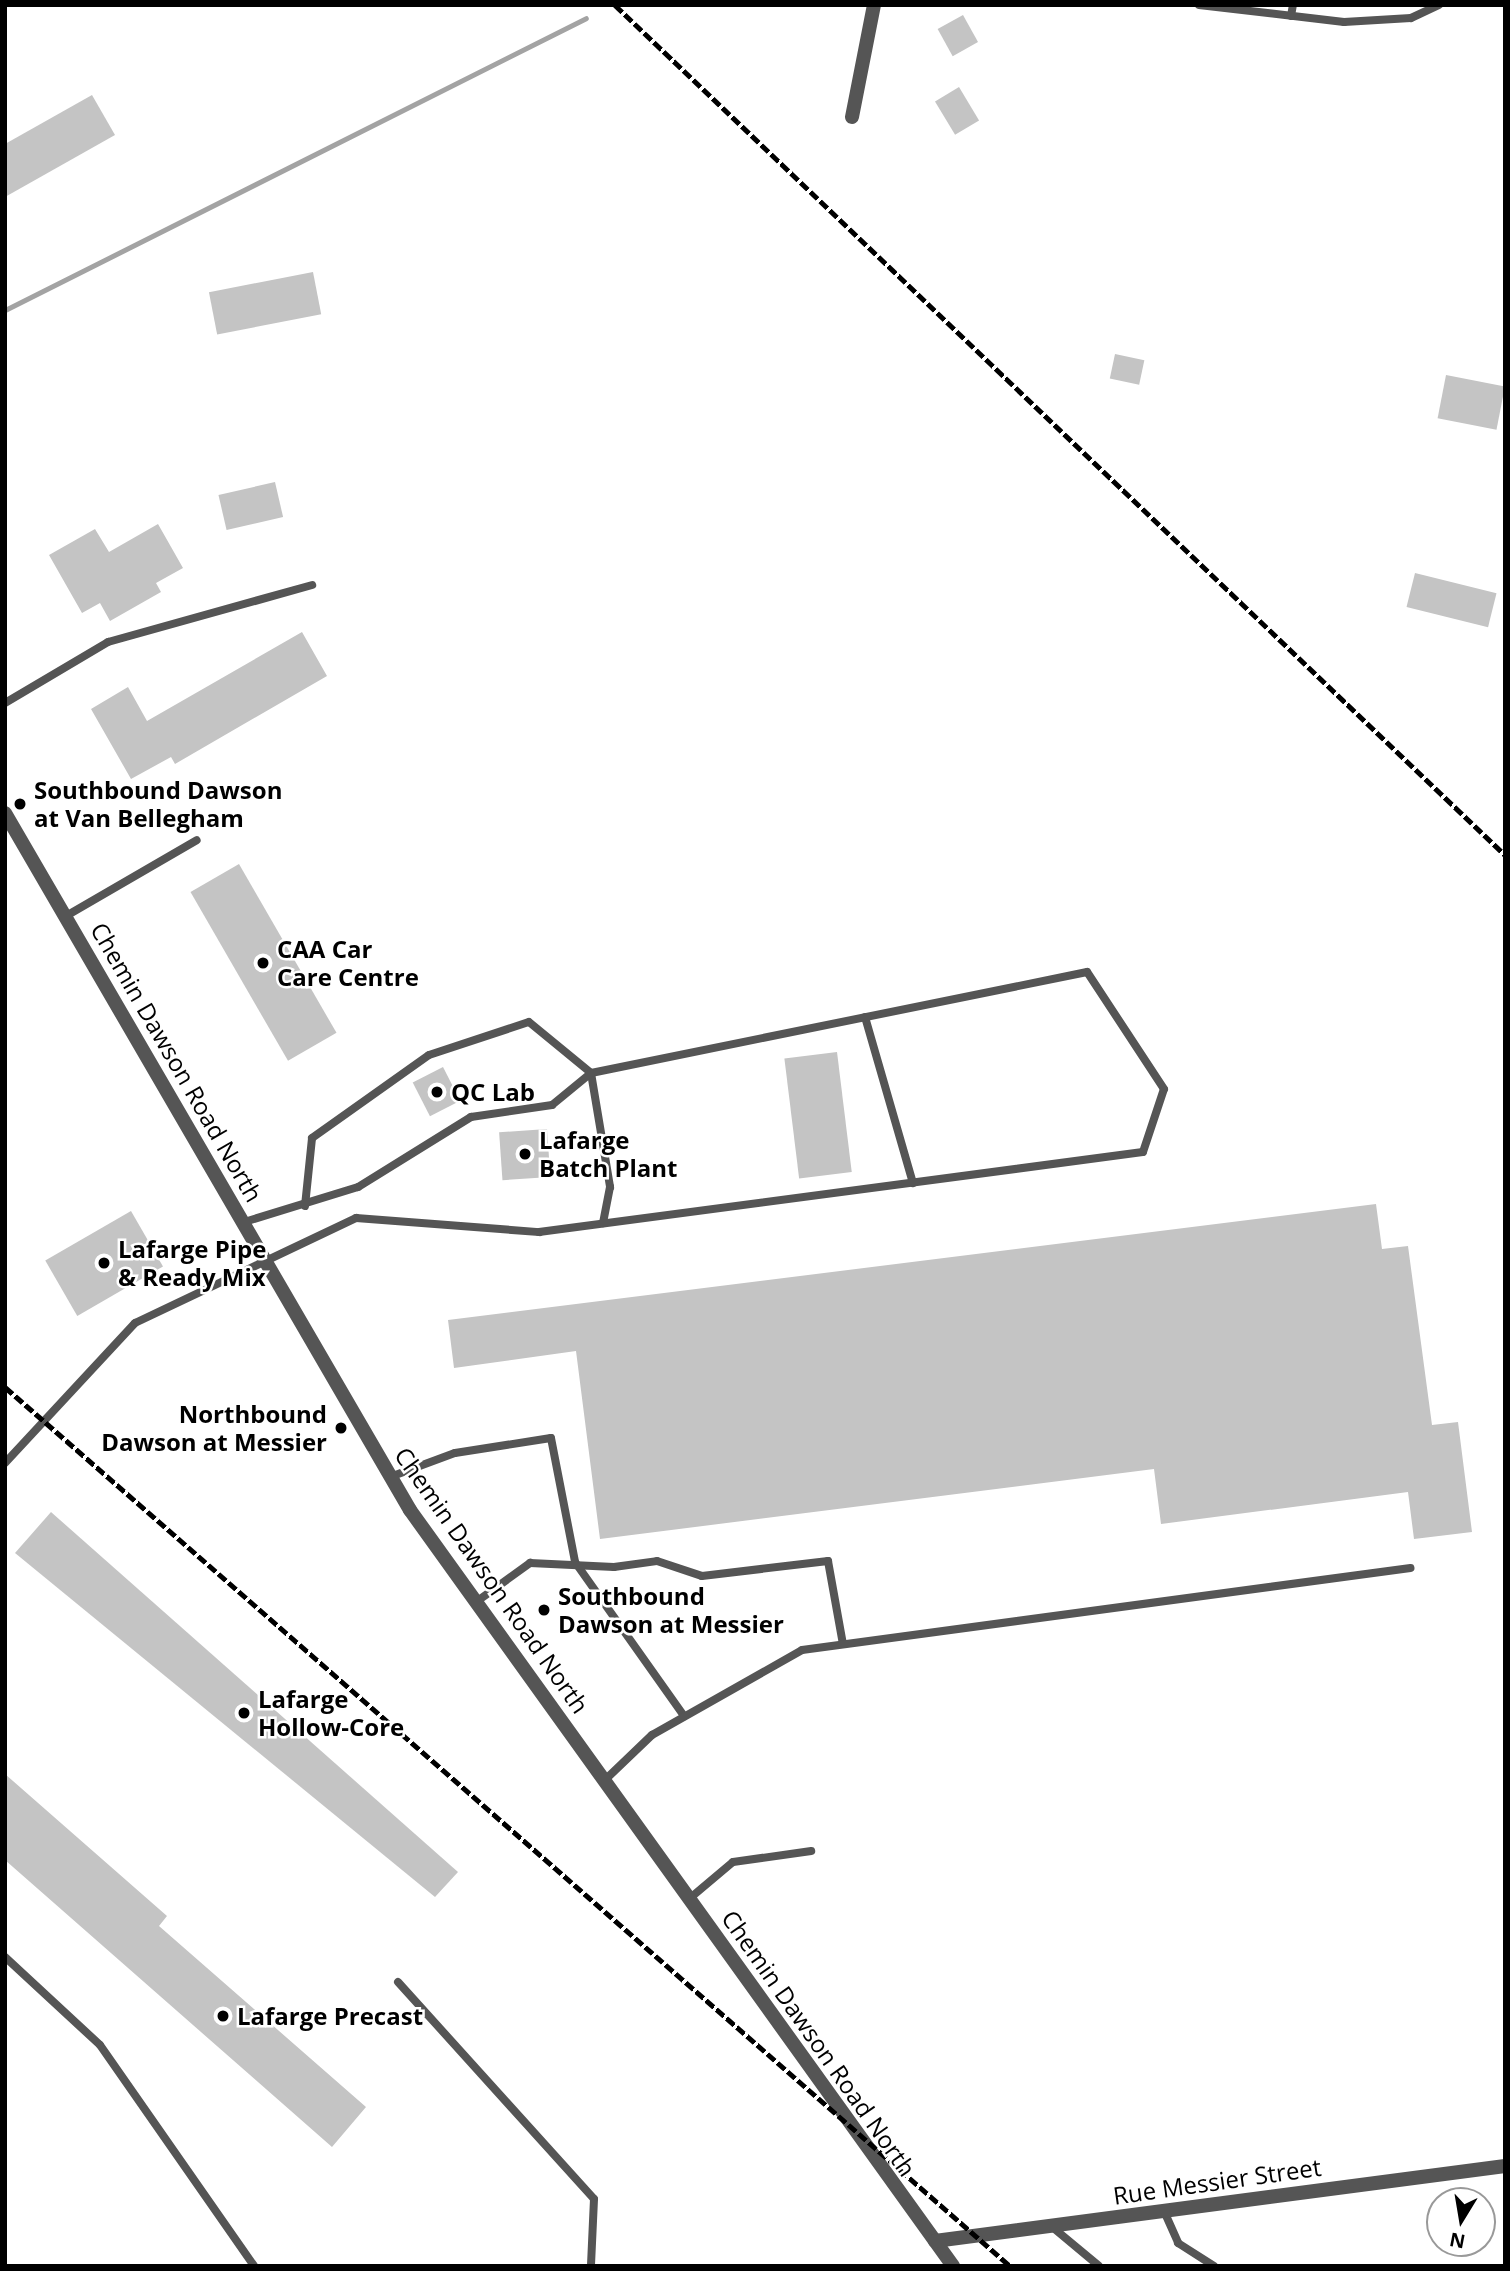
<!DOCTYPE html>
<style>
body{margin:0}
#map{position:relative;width:1510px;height:2271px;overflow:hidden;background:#fff;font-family:"Open Sans",sans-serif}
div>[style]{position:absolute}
.stream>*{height:5px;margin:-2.5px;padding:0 2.5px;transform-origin:2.5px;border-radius:2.5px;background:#a3a3a3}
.building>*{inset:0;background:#c4c4c4;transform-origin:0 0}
.lane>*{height:8px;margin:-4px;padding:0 4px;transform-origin:4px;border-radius:4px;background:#555}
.street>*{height:14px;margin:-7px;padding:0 7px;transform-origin:7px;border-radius:7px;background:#555}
.rail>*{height:5px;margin-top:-2.5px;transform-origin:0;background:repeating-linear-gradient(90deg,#000 0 10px,transparent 0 13.5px)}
.dots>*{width:19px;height:19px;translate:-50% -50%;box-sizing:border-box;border:4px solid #fff;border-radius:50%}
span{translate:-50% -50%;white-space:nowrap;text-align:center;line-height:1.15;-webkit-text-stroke:5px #fff;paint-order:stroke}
.poi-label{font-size:24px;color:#000;font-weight:700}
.left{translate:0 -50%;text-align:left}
.right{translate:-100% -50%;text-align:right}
.street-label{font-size:24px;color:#000}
.frame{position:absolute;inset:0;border:7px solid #000;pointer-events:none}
.north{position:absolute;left:1426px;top:2187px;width:70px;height:70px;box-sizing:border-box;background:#fff;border:2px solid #999;border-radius:50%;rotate:191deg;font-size:19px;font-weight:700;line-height:28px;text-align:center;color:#000}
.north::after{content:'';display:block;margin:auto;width:24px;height:32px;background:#000;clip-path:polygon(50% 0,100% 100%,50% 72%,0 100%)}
</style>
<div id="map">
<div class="stream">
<i style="left:5px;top:310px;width:650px;rotate:-26.68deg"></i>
</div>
<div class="building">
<i style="left:963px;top:15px;width:31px;height:29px;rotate:61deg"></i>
<i style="left:959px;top:87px;width:39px;height:28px;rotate:59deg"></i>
<i style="clip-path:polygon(92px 95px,115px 135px,5px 197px,5px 144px)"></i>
<i style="left:313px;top:272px;width:43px;height:106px;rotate:79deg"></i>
<i style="left:1115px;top:354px;width:30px;height:25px;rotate:12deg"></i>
<i style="left:1446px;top:375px;width:60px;height:44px;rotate:11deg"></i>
<i style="left:275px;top:482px;width:36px;height:58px;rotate:77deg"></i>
<i style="clip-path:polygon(158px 524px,183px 568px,156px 583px,161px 592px,110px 621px,100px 603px,82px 613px,49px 555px,95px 529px,109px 552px)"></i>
<i style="left:1415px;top:573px;width:84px;height:35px;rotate:14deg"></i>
<i style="clip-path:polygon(302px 632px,327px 676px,175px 764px,171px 757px,131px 779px,91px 709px,128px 687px,147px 721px)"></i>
<i style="left:239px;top:864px;width:195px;height:56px;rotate:60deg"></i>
<i style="left:837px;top:1052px;width:121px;height:53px;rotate:83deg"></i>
<i style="left:443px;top:1067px;width:38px;height:34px;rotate:63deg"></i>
<i style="left:547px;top:1129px;width:48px;height:48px;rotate:86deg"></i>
<i style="clip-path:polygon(1376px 1204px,1382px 1249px,1408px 1246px,1432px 1425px,1458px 1422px,1472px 1532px,1414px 1539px,1408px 1492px,1161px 1524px,1154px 1469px,600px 1539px,576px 1351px,454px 1368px,448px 1320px)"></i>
<i style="left:131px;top:1211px;width:64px;height:99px;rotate:60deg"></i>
<i style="clip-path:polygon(51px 1512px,458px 1872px,435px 1897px,15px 1553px)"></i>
<i style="clip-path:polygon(5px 1774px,167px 1916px,159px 1926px,366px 2107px,332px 2147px,5px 1860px)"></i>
</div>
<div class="lane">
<i style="left:1199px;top:5px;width:146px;rotate:6.7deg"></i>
<i style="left:1344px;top:22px;width:67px;rotate:-3.4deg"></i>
<i style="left:1411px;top:18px;width:31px;rotate:-25deg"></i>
<i style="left:1291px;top:16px;width:11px;rotate:-80deg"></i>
<i style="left:5px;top:703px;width:120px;rotate:-30.6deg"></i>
<i style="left:108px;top:642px;width:212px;rotate:-15.6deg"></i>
<i style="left:66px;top:916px;width:151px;rotate:-30.1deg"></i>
<i style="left:865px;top:1017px;width:173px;rotate:73.9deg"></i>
<i style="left:305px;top:1206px;width:68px;rotate:-84.1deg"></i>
<i style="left:312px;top:1138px;width:143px;rotate:-35.4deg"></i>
<i style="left:429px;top:1055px;width:105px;rotate:-18.3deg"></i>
<i style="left:529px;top:1022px;width:80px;rotate:39.4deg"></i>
<i style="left:591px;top:1073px;width:116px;rotate:80.5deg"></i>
<i style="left:610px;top:1187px;width:37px;rotate:101deg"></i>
<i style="left:5px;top:1463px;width:191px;rotate:-47.1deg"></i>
<i style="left:135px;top:1323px;width:245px;rotate:-25.4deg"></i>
<i style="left:356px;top:1218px;width:184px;rotate:4.4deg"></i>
<i style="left:539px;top:1232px;width:609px;rotate:-7.54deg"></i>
<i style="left:1143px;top:1152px;width:66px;rotate:-71.6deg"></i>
<i style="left:1164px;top:1089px;width:140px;rotate:-123.3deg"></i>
<i style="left:1087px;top:972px;width:506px;rotate:168.49deg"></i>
<i style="left:591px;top:1073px;width:50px;rotate:140.6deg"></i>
<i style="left:552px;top:1105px;width:82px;rotate:171.6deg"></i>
<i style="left:471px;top:1117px;width:133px;rotate:148.2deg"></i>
<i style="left:358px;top:1187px;width:119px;rotate:162.9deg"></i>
<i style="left:390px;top:1477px;width:69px;rotate:-20.3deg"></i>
<i style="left:455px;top:1453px;width:97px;rotate:-8.9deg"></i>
<i style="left:551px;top:1438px;width:126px;rotate:79deg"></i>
<i style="left:575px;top:1562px;width:189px;rotate:54.7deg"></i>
<i style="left:476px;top:1602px;width:67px;rotate:-35.8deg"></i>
<i style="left:530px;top:1563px;width:84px;rotate:2.7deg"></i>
<i style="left:614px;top:1567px;width:43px;rotate:-7.9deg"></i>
<i style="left:657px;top:1561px;width:47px;rotate:18.4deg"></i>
<i style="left:702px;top:1576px;width:127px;rotate:-6.8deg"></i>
<i style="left:828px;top:1561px;width:84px;rotate:79.8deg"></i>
<i style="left:605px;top:1780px;width:65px;rotate:-43.8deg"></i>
<i style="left:652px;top:1735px;width:172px;rotate:-29.5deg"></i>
<i style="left:802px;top:1650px;width:614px;rotate:-7.68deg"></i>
<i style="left:689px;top:1899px;width:57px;rotate:-40.1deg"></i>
<i style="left:733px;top:1862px;width:79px;rotate:-8deg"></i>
<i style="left:5px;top:1957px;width:129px;rotate:42.8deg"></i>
<i style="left:100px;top:2045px;width:269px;rotate:55.1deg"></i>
<i style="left:398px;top:1982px;width:292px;rotate:47.9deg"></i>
<i style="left:594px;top:2199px;width:67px;rotate:92.6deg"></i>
<i style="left:1164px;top:2211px;width:35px;rotate:66deg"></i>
<i style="left:1178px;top:2243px;width:43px;rotate:32.6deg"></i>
<i style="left:1051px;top:2226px;width:62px;rotate:39.8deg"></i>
</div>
<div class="street">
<i style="left:852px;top:117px;width:114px;rotate:-78.9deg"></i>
<i style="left:5px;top:813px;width:806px;rotate:59.84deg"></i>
<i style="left:410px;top:1510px;width:931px;rotate:54.31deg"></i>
<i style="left:935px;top:2241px;width:575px;rotate:-7.5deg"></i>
</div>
<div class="rail">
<i style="left:615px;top:5px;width:1231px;rotate:43.68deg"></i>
<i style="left:5px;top:1387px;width:1335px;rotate:41.17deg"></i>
</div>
<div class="dots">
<i style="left:20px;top:804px;background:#000"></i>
<i style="left:263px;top:963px;background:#000"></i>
<i style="left:437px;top:1092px;background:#000"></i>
<i style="left:525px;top:1154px;background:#000"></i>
<i style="left:104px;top:1263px;background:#000"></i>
<i style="left:341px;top:1428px;background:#000"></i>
<i style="left:544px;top:1610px;background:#000"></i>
<i style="left:244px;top:1713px;background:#000"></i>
<i style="left:223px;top:2016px;background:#000"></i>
</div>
<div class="poi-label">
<span class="left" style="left:34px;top:804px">Southbound Dawson<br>at Van Bellegham</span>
<span class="left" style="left:277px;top:963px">CAA Car<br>Care Centre</span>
<span class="left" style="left:451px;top:1092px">QC Lab</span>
<span class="left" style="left:539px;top:1154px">Lafarge<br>Batch Plant</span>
<span class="left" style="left:118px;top:1263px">Lafarge Pipe<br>&amp; Ready Mix</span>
<span class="right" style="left:327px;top:1428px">Northbound<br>Dawson at Messier</span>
<span class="left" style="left:558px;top:1610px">Southbound<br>Dawson at Messier</span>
<span class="left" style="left:258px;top:1713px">Lafarge<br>Hollow-Core</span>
<span class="left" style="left:237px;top:2016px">Lafarge Precast</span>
</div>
<div class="street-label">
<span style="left:177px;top:1062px;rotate:60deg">Chemin Dawson Road North</span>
<span style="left:492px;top:1580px;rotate:55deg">Chemin Dawson Road North</span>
<span style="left:819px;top:2043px;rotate:55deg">Chemin Dawson Road North</span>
<span style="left:1217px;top:2181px;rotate:-8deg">Rue Messier Street</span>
</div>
<div class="frame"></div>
<div class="north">N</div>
</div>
